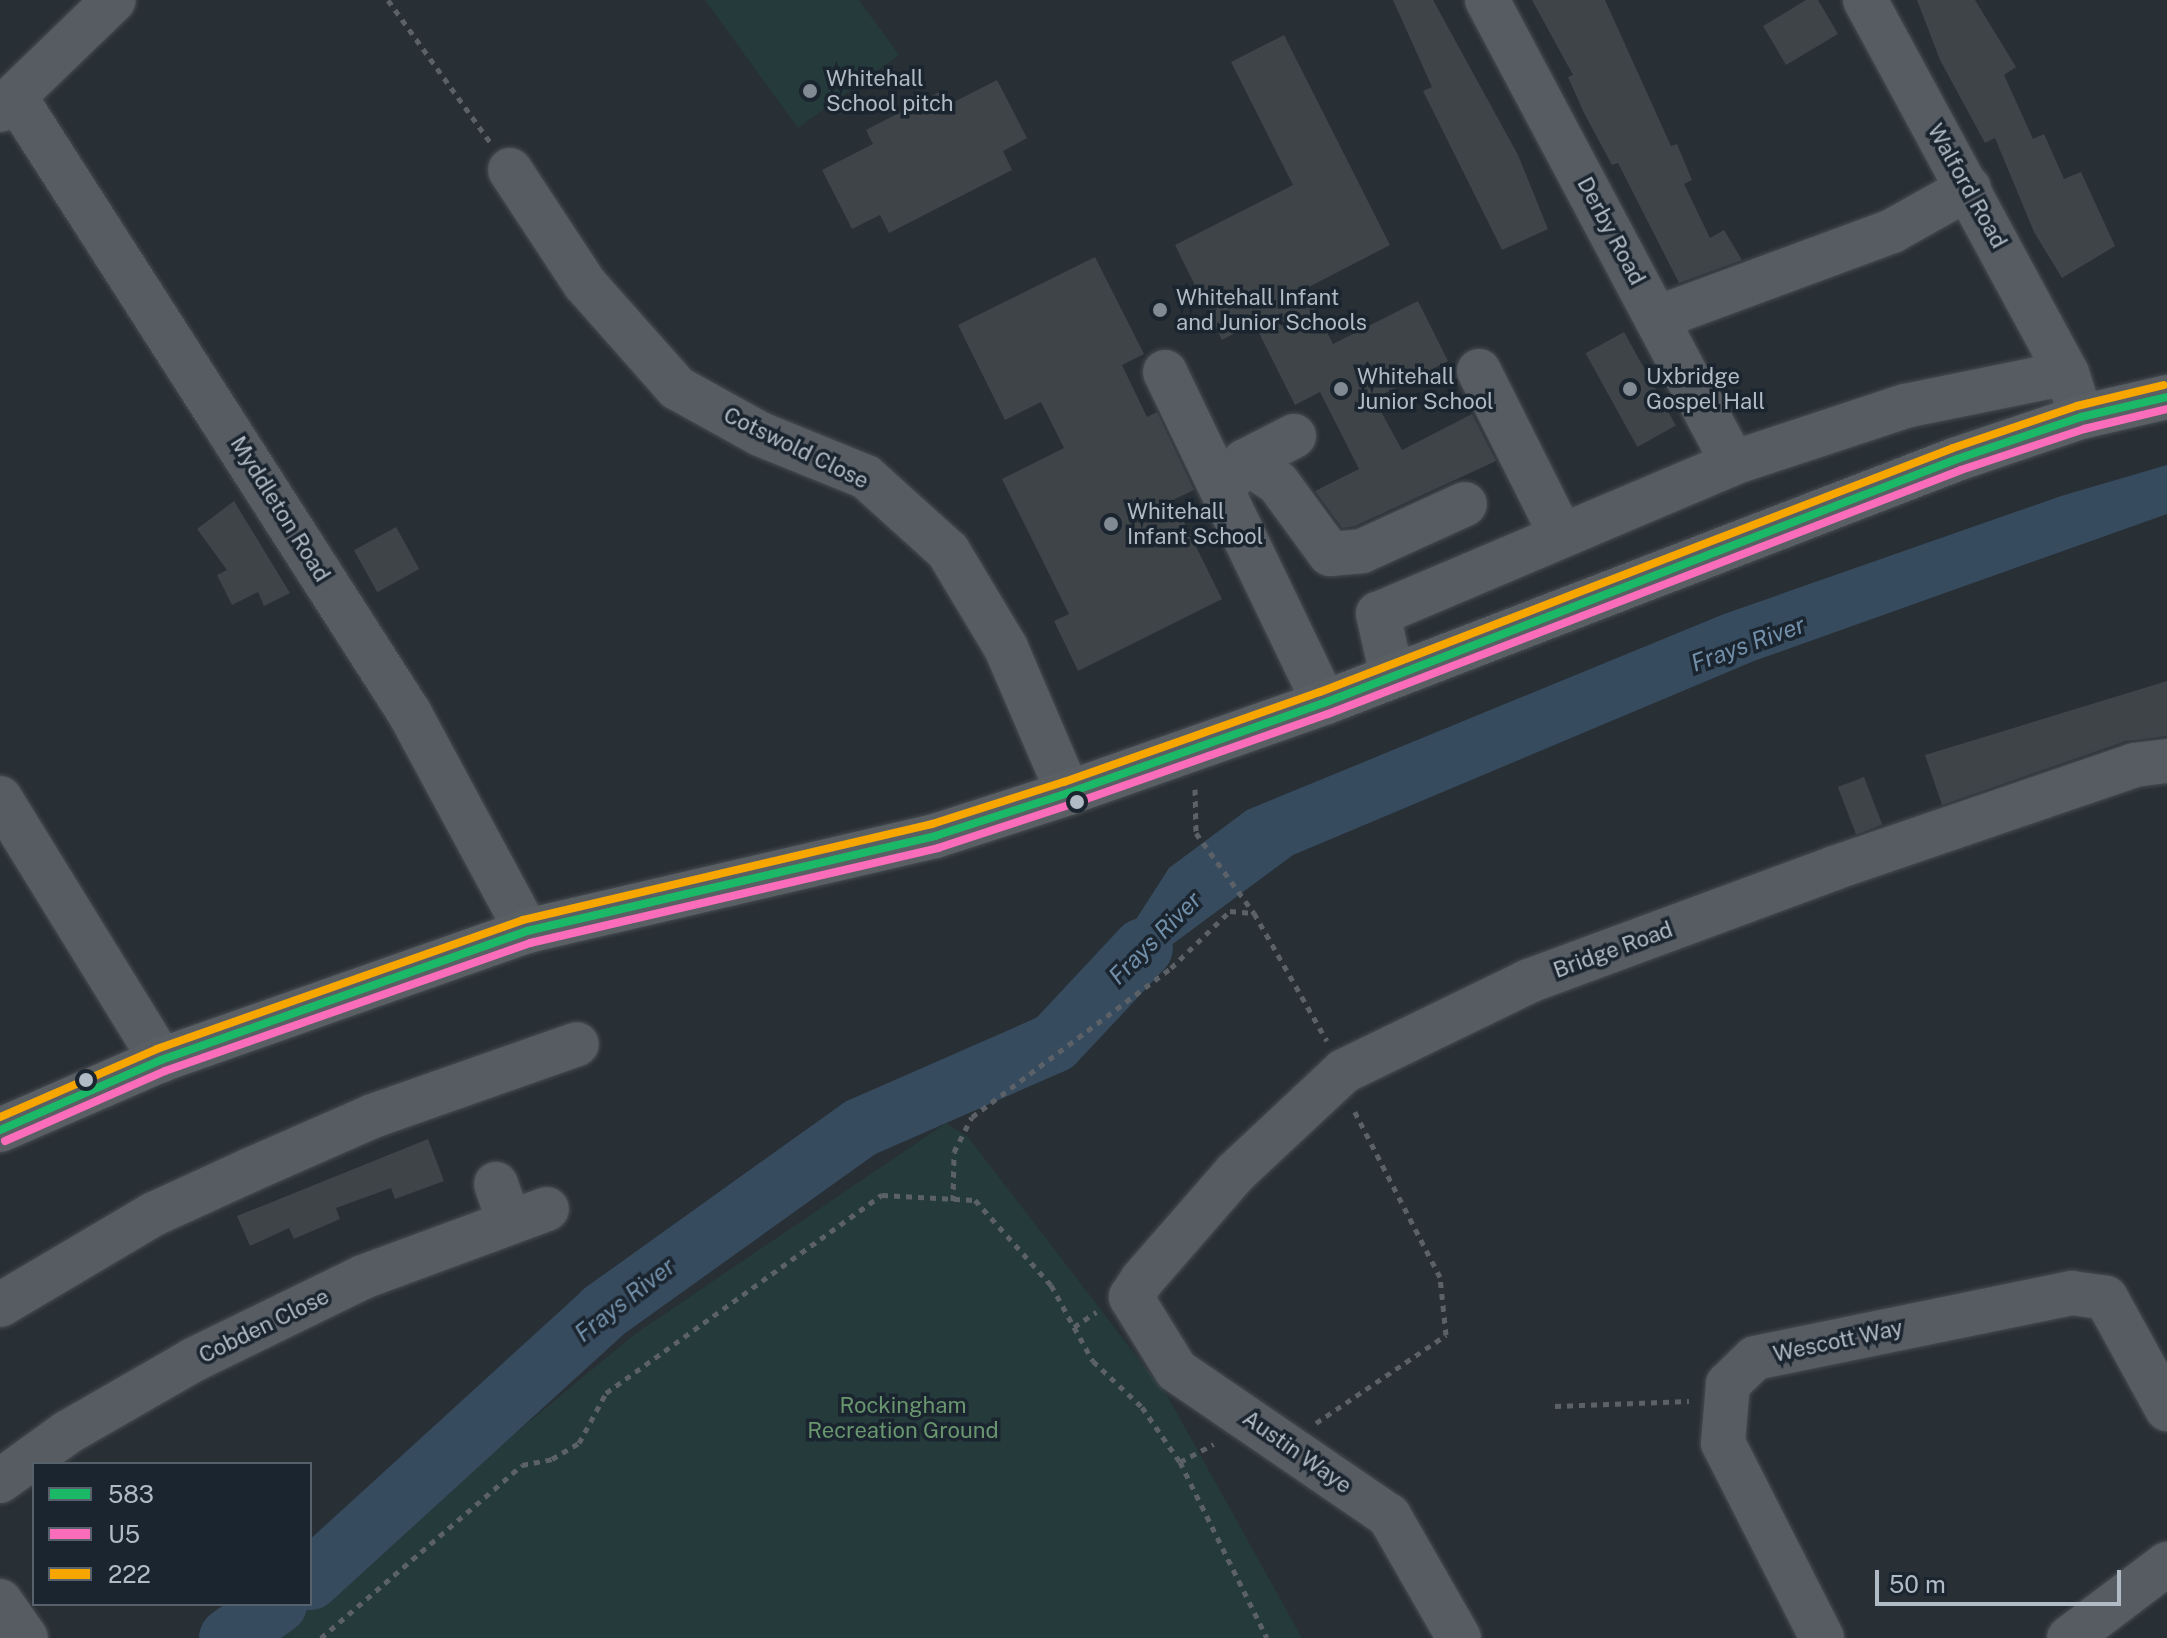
<!DOCTYPE html>
<style>
body{margin:0}
#map{position:relative;width:2167px;height:1638px;overflow:hidden;background:#282f35;font-family:"Public Sans",sans-serif}
div>[style]{position:absolute}
.green>*{inset:0;background:#253a3b}
.water>*{inset:0;background:#374b5f}
.river>*{height:60px;margin:-30px;padding:0 30px;transform-origin:30px;border-radius:30px;background:#374b5f}
.building>*{inset:0;background:#3f4449;transform-origin:0 0}
.path>*{height:5px;margin-top:-2.5px;transform-origin:0;background:repeating-linear-gradient(90deg,#5b6167 0 6px,transparent 0 12px)}
.roads{filter:drop-shadow(0 0 2px #464b50) drop-shadow(0 0 2px #464b50)}
.minor>*{height:44px;margin:-22px;padding:0 22px;transform-origin:22px;border-radius:22px;background:#575c63}
.major>*{height:44px;margin:-22px;padding:0 22px;transform-origin:22px;border-radius:22px;background:#5a5f64}
.bus-1>*{height:8px;margin:-4px;padding:0 4px;transform-origin:4px;border-radius:4px;background:#1ab867}
.bus-2>*{height:8px;margin:-4px;padding:0 4px;transform-origin:4px;border-radius:4px;background:#fb6dba}
.bus-3>*{height:8px;margin:-4px;padding:0 4px;transform-origin:4px;border-radius:4px;background:#f7a600}
.dots>*{width:22px;height:22px;translate:-50% -50%;box-sizing:border-box;border:4px solid #1b252f;border-radius:50%}
span{translate:-50% -50%;white-space:nowrap;text-align:center;line-height:1.15;-webkit-text-stroke:7px #1b252f;paint-order:stroke}
.poi-label{font-size:22px;color:#b1bbc6}
.left{translate:0 -50%;text-align:left}
.street-label{font-size:22px;color:#b1bbc6}
.park-label{font-size:22px;color:#69966f}
.water-label{font-size:24px;color:#728fa9;font-style:italic}
.legend{position:absolute;left:32px;top:1462px;width:280px;height:144px;box-sizing:border-box;background:#1b252f;border:2px solid #57616b;margin:0;padding:10px 14px;list-style:none;font-size:24px;color:#b1bbc6}
.legend li{display:flex;align-items:center;gap:16px;height:40px}
.legend b{width:40px;border:2px solid #57616b}
.scale{position:absolute;left:1875px;top:1570px;width:246px;height:36px;box-sizing:border-box;border:4px solid #b1bbc6;border-top:0;padding-left:10px;font-size:24px;line-height:28px;white-space:nowrap;color:#b1bbc6;-webkit-text-stroke:6px #1b252f;paint-order:stroke}
</style>
<div id="map">
<div class="green">
<i style="clip-path:polygon(705px 0,859px 0,899px 55px,798px 128px)"></i>
<i style="clip-path:polygon(946px 1123px,968px 1137px,1168px 1397px,1302px 1638px,267px 1638px,635px 1334px)"></i>
</div>
<div class="water">
<i style="clip-path:polygon(2167px 465px,2167px 514px,1754px 661px,1293px 855px,1170px 946px,1096px 1019px,1074px 985px,1135px 921px,1169px 868px,1247px 810px,1724px 614px,2061px 496px)"></i>
</div>
<div class="river">
<i style="left:310px;top:1580px;width:397px;rotate:-42.4deg"></i>
<i style="left:603px;top:1312px;width:316px;rotate:-35.6deg"></i>
<i style="left:860px;top:1128px;width:212px;rotate:-23.7deg"></i>
<i style="left:1054px;top:1043px;width:130px;rotate:-46.9deg"></i>
<i style="left:229px;top:1638px;width:59px;rotate:-35.3deg"></i>
</div>
<div class="building">
<i style="clip-path:polygon(1393px 0,1433px 0,1518px 155px,1548px 229px,1502px 250px,1423px 91px,1432px 87px)"></i>
<i style="clip-path:polygon(1532px 0,1605px 0,1671px 146px,1677px 144px,1692px 180px,1684px 184px,1710px 238px,1724px 230px,1742px 260px,1679px 283px,1618px 163px,1612px 165px,1584px 113px,1568px 77px,1573px 75px)"></i>
<i style="clip-path:polygon(1806px 0,1818px 0,1838px 34px,1786px 65px,1763px 26px)"></i>
<i style="clip-path:polygon(1917px 0,1975px 0,2016px 67px,2004px 75px,2033px 139px,2044px 134px,2064px 179px,2081px 172px,2115px 246px,2062px 278px,2034px 232px,1995px 138px,1985px 143px,1940px 60px)"></i>
<i style="clip-path:polygon(1284px 35px,1390px 245px,1305px 289px,1333px 344px,1418px 301px,1448px 361px,1374px 399px,1402px 450px,1472px 414px,1496px 461px,1355px 526px,1342px 528px,1315px 491px,1359px 469px,1320px 392px,1295px 405px,1254px 323px,1222px 340px,1175px 245px,1293px 185px,1231px 62px)"></i>
<i style="clip-path:polygon(997px 80px,1027px 138px,1003px 151px,1012px 170px,889px 233px,880px 215px,852px 229px,822px 170px,873px 144px,866px 130px,941px 91px,948px 105px)"></i>
<i style="clip-path:polygon(1095px 257px,1144px 354px,1122px 365px,1147px 417px,1157px 412px,1194px 490px,1173px 500px,1222px 599px,1078px 671px,1054px 621px,1069px 614px,1002px 479px,1064px 448px,1041px 402px,1005px 420px,958px 325px)"></i>
<i style="left:1624px;top:332px;width:107px;height:44px;rotate:61deg"></i>
<i style="clip-path:polygon(234px 501px,290px 593px,264px 606px,258px 592px,232px 605px,217px 575px,227px 570px,197px 529px)"></i>
<i style="left:396px;top:527px;width:48px;height:48px;rotate:61deg"></i>
<i style="clip-path:polygon(2167px 681px,2167px 736px,2126px 741px,1942px 805px,1925px 755px)"></i>
<i style="left:1864px;top:777px;width:51px;height:28px;rotate:69deg"></i>
<i style="clip-path:polygon(428px 1139px,444px 1181px,395px 1199px,391px 1188px,336px 1208px,340px 1219px,294px 1239px,289px 1228px,250px 1246px,237px 1216px)"></i>
</div>
<div class="path">
<i style="left:388px;top:0;width:175px;rotate:54.3deg"></i>
<i style="left:1195px;top:789px;width:44px;rotate:88.7deg"></i>
<i style="left:1196px;top:833px;width:99px;rotate:54.1deg"></i>
<i style="left:1254px;top:913px;width:147px;rotate:60.3deg"></i>
<i style="left:953px;top:1201px;width:49px;rotate:-88.8deg"></i>
<i style="left:954px;top:1152px;width:39px;rotate:-63deg"></i>
<i style="left:972px;top:1117px;width:249px;rotate:-36.8deg"></i>
<i style="left:1171px;top:968px;width:82px;rotate:-44deg"></i>
<i style="left:1230px;top:911px;width:23px;rotate:5deg"></i>
<i style="left:1074px;top:1327px;width:39px;rotate:61deg"></i>
<i style="left:1093px;top:1361px;width:67px;rotate:43.2deg"></i>
<i style="left:1142px;top:1407px;width:67px;rotate:55.4deg"></i>
<i style="left:1180px;top:1462px;width:196px;rotate:63.7deg"></i>
<i style="left:1555px;top:1406px;width:134px;rotate:-2.1deg"></i>
<i style="left:1316px;top:1423px;width:157px;rotate:-34.1deg"></i>
<i style="left:1446px;top:1335px;width:58px;rotate:-95.9deg"></i>
<i style="left:1440px;top:1277px;width:186px;rotate:-117.3deg"></i>
<i style="left:1180px;top:1462px;width:38px;rotate:-28deg"></i>
<i style="left:321px;top:1638px;width:265px;rotate:-40.7deg"></i>
<i style="left:522px;top:1465px;width:31px;rotate:-11deg"></i>
<i style="left:552px;top:1459px;width:31px;rotate:-31deg"></i>
<i style="left:579px;top:1443px;width:57px;rotate:-61.6deg"></i>
<i style="left:606px;top:1393px;width:340px;rotate:-35.7deg"></i>
<i style="left:882px;top:1195px;width:93px;rotate:3.1deg"></i>
<i style="left:975px;top:1200px;width:114px;rotate:48.2deg"></i>
<i style="left:1051px;top:1285px;width:48px;rotate:61.3deg"></i>
<i style="left:1074px;top:1327px;width:27px;rotate:-34deg"></i>
</div>
<div class="roads">
<div class="minor">
<i style="left:1487px;top:0;width:524px;rotate:62.02deg"></i>
<i style="left:1865px;top:0;width:424px;rotate:61.6deg"></i>
<i style="left:15px;top:97px;width:733px;rotate:57.37deg"></i>
<i style="left:410px;top:714px;width:247px;rotate:61.7deg"></i>
<i style="left:0;top:110px;width:158px;rotate:-44deg"></i>
<i style="left:510px;top:170px;width:136px;rotate:56.7deg"></i>
<i style="left:585px;top:284px;width:139px;rotate:48.5deg"></i>
<i style="left:677px;top:388px;width:95px;rotate:29deg"></i>
<i style="left:760px;top:434px;width:114px;rotate:22.1deg"></i>
<i style="left:866px;top:477px;width:110px;rotate:42.1deg"></i>
<i style="left:948px;top:551px;width:113px;rotate:59.1deg"></i>
<i style="left:1006px;top:648px;width:158px;rotate:66.8deg"></i>
<i style="left:1657px;top:318px;width:251px;rotate:-20.3deg"></i>
<i style="left:1892px;top:231px;width:88px;rotate:-29.2deg"></i>
<i style="left:1479px;top:371px;width:183px;rotate:63.4deg"></i>
<i style="left:1165px;top:372px;width:367px;rotate:64.3deg"></i>
<i style="left:1245px;top:461px;width:40px;rotate:34deg"></i>
<i style="left:1278px;top:483px;width:88px;rotate:53.8deg"></i>
<i style="left:1330px;top:554px;width:32px;rotate:-5deg"></i>
<i style="left:1362px;top:551px;width:113px;rotate:-24.5deg"></i>
<i style="left:1230px;top:480px;width:24px;rotate:-52deg"></i>
<i style="left:1245px;top:461px;width:55px;rotate:-27deg"></i>
<i style="left:1392px;top:676px;width:64px;rotate:-102.7deg"></i>
<i style="left:1378px;top:614px;width:386px;rotate:-23deg"></i>
<i style="left:1733px;top:463px;width:181px;rotate:-18.3deg"></i>
<i style="left:1905px;top:406px;width:165px;rotate:-11.5deg"></i>
<i style="left:2067px;top:373px;width:46px;rotate:72.3deg"></i>
<i style="left:0;top:798px;width:308px;rotate:58.4deg"></i>
<i style="left:496px;top:1184px;width:40px;rotate:71.1deg"></i>
<i style="left:0;top:1305px;width:179px;rotate:-30.6deg"></i>
<i style="left:154px;top:1214px;width:106px;rotate:-24.6deg"></i>
<i style="left:250px;top:1170px;width:134px;rotate:-23.7deg"></i>
<i style="left:373px;top:1116px;width:216px;rotate:-19.4deg"></i>
<i style="left:0;top:1481px;width:84px;rotate:-35.8deg"></i>
<i style="left:68px;top:1432px;width:144px;rotate:-29.9deg"></i>
<i style="left:193px;top:1360px;width:189px;rotate:-26deg"></i>
<i style="left:363px;top:1277px;width:196px;rotate:-20.3deg"></i>
<i style="left:0;top:1601px;width:45px;rotate:54.9deg"></i>
<i style="left:1459px;top:1638px;width:141px;rotate:-119.8deg"></i>
<i style="left:1389px;top:1516px;width:258px;rotate:-145.6deg"></i>
<i style="left:1176px;top:1370px;width:86px;rotate:-121.7deg"></i>
<i style="left:1131px;top:1297px;width:20px;rotate:-57deg"></i>
<i style="left:1142px;top:1280px;width:142px;rotate:-49deg"></i>
<i style="left:1235px;top:1173px;width:149px;rotate:-43.1deg"></i>
<i style="left:1344px;top:1071px;width:206px;rotate:-25.9deg"></i>
<i style="left:1529px;top:981px;width:325px;rotate:-20.3deg"></i>
<i style="left:1834px;top:868px;width:317px;rotate:-18.9deg"></i>
<i style="left:2134px;top:765px;width:33px;rotate:-7deg"></i>
<i style="left:1822px;top:1638px;width:219px;rotate:-116.9deg"></i>
<i style="left:1723px;top:1443px;width:59px;rotate:-85.2deg"></i>
<i style="left:1728px;top:1384px;width:37px;rotate:-44deg"></i>
<i style="left:1755px;top:1358px;width:324px;rotate:-11.6deg"></i>
<i style="left:2072px;top:1293px;width:34px;rotate:8deg"></i>
<i style="left:2106px;top:1298px;width:127px;rotate:61.2deg"></i>
<i style="left:2069px;top:1638px;width:123px;rotate:-37.1deg"></i>
</div>
<div class="major">
<i style="left:0;top:1130px;width:176px;rotate:-23.5deg"></i>
<i style="left:161px;top:1060px;width:388px;rotate:-19.4deg"></i>
<i style="left:527px;top:931px;width:419px;rotate:-13.1deg"></i>
<i style="left:935px;top:836px;width:140px;rotate:-17.9deg"></i>
<i style="left:1068px;top:793px;width:271px;rotate:-19.4deg"></i>
<i style="left:1324px;top:703px;width:678px;rotate:-21.08deg"></i>
<i style="left:1957px;top:459px;width:131px;rotate:-18.7deg"></i>
<i style="left:2081px;top:417px;width:88px;rotate:-13.1deg"></i>
</div>
</div>
<div class="bus-1">
<i style="left:0;top:1130px;width:176px;rotate:-23.5deg"></i>
<i style="left:161px;top:1060px;width:388px;rotate:-19.4deg"></i>
<i style="left:527px;top:931px;width:419px;rotate:-13.1deg"></i>
<i style="left:935px;top:836px;width:140px;rotate:-17.9deg"></i>
<i style="left:1068px;top:793px;width:271px;rotate:-19.4deg"></i>
<i style="left:1324px;top:703px;width:678px;rotate:-21.08deg"></i>
<i style="left:1957px;top:459px;width:131px;rotate:-18.7deg"></i>
<i style="left:2081px;top:417px;width:88px;rotate:-13.1deg"></i>
</div>
<div class="bus-2">
<i style="left:5px;top:1141px;width:175px;rotate:-23.6deg"></i>
<i style="left:165px;top:1071px;width:387px;rotate:-19.3deg"></i>
<i style="left:530px;top:943px;width:419px;rotate:-13.1deg"></i>
<i style="left:938px;top:848px;width:141px;rotate:-18.2deg"></i>
<i style="left:1072px;top:804px;width:271px;rotate:-19.4deg"></i>
<i style="left:1328px;top:714px;width:678px;rotate:-21.08deg"></i>
<i style="left:1961px;top:470px;width:130px;rotate:-18.4deg"></i>
<i style="left:2084px;top:429px;width:85px;rotate:-13.5deg"></i>
</div>
<div class="bus-3">
<i style="left:0;top:1117px;width:171px;rotate:-23.4deg"></i>
<i style="left:157px;top:1049px;width:388px;rotate:-19.4deg"></i>
<i style="left:523px;top:920px;width:420px;rotate:-13.2deg"></i>
<i style="left:932px;top:824px;width:139px;rotate:-17.7deg"></i>
<i style="left:1064px;top:782px;width:271px;rotate:-19.4deg"></i>
<i style="left:1320px;top:692px;width:678px;rotate:-21.08deg"></i>
<i style="left:1953px;top:448px;width:131px;rotate:-18.7deg"></i>
<i style="left:2077px;top:406px;width:89px;rotate:-13.6deg"></i>
</div>
<div class="dots">
<i style="left:810px;top:91px;background:#818a93"></i>
<i style="left:1160px;top:310px;background:#818a93"></i>
<i style="left:1341px;top:389px;background:#818a93"></i>
<i style="left:1630px;top:389px;background:#818a93"></i>
<i style="left:1111px;top:524px;background:#818a93"></i>
<i style="left:1077px;top:802px;background:#b1bbc6"></i>
<i style="left:86px;top:1080px;background:#b1bbc6"></i>
</div>
<div class="poi-label">
<span class="left" style="left:826px;top:91px">Whitehall<br>School pitch</span>
<span class="left" style="left:1176px;top:310px">Whitehall Infant<br>and Junior Schools</span>
<span class="left" style="left:1357px;top:389px">Whitehall<br>Junior School</span>
<span class="left" style="left:1646px;top:389px">Uxbridge<br>Gospel Hall</span>
<span class="left" style="left:1127px;top:524px">Whitehall<br>Infant School</span>
</div>
<div class="street-label">
<span style="left:1967px;top:186px;rotate:61deg">Walford Road</span>
<span style="left:1611px;top:231px;rotate:62deg">Derby Road</span>
<span style="left:796px;top:448px;rotate:26deg">Cotswold Close</span>
<span style="left:280px;top:509px;rotate:58deg">Myddleton Road</span>
<span style="left:1613px;top:950px;rotate:-20deg">Bridge Road</span>
<span style="left:264px;top:1326px;rotate:-26deg">Cobden Close</span>
<span style="left:1838px;top:1341px;rotate:-12deg">Wescott Way</span>
<span style="left:1297px;top:1452px;rotate:35deg">Austin Waye</span>
</div>
<div class="park-label">
<span style="left:903px;top:1418px">Rockingham<br>Recreation Ground</span>
</div>
<div class="water-label">
<span style="left:1748px;top:644px;rotate:-20deg">Frays River</span>
<span style="left:1155px;top:938px;rotate:-45deg">Frays River</span>
<span style="left:625px;top:1300px;rotate:-38deg">Frays River</span>
</div>
<ul class="legend">
<li><b style="height:10px;background:#1ab867"></b>583</li>
<li><b style="height:10px;background:#fb6dba"></b>U5</li>
<li><b style="height:10px;background:#f7a600"></b>222</li>
</ul>
<div class="scale">50 m</div>
</div>
